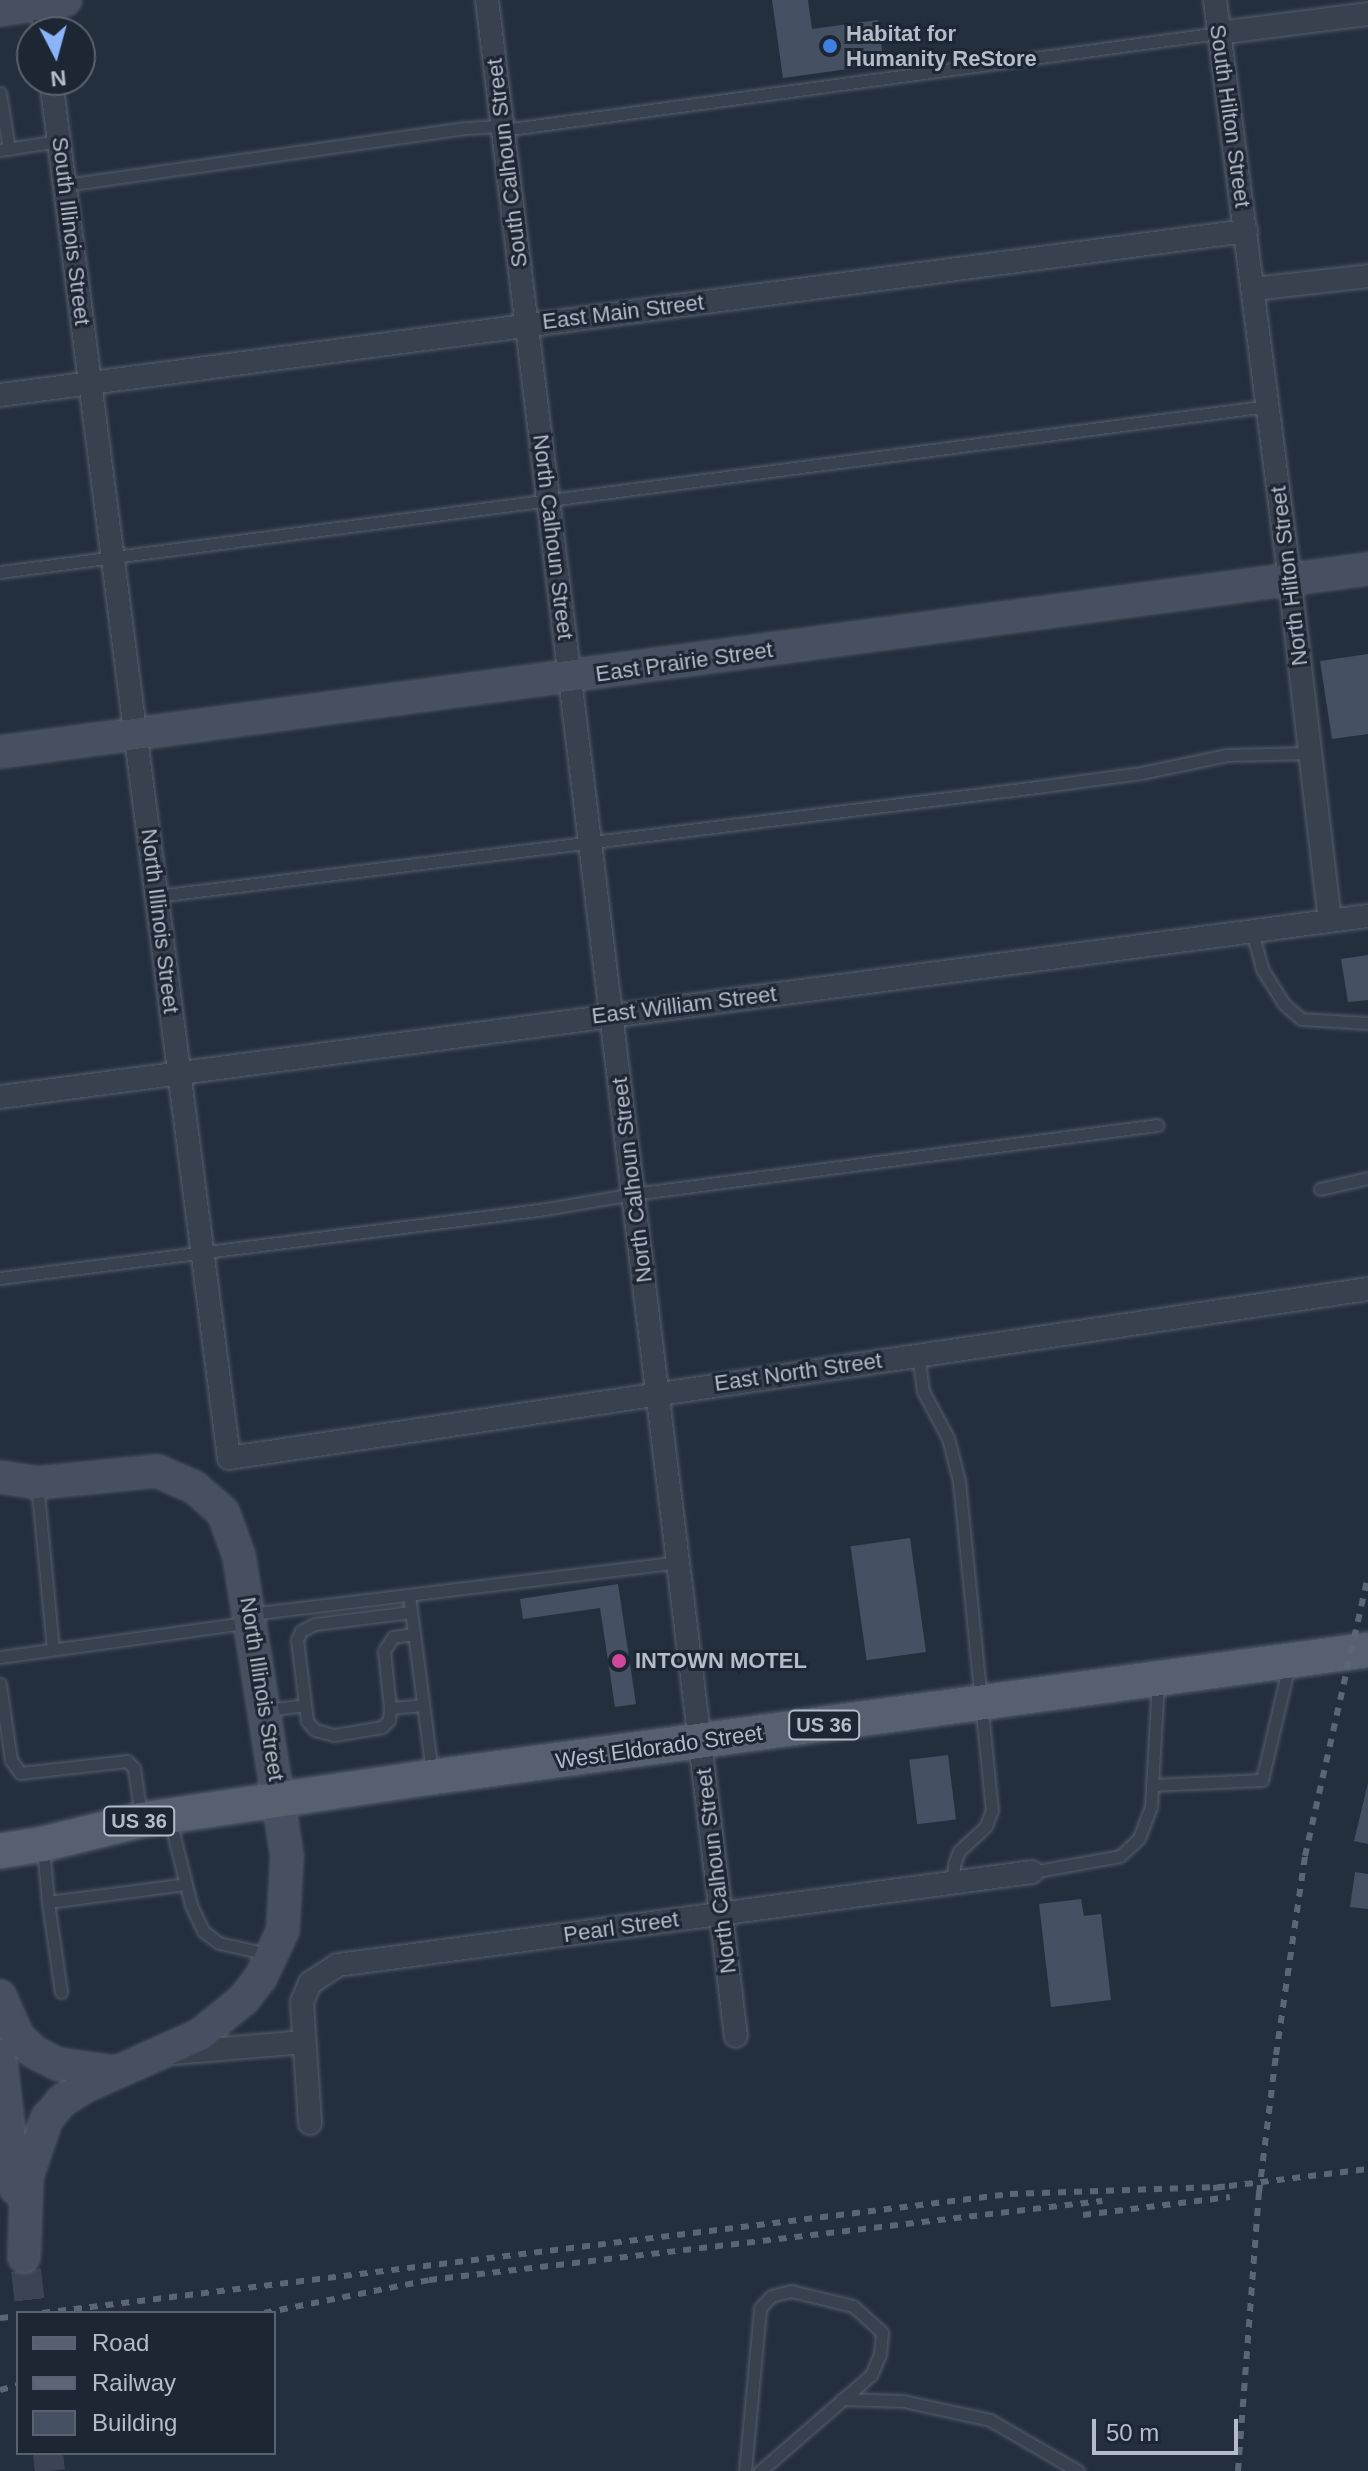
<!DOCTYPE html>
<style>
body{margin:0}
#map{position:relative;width:1368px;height:2471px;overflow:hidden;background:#242f3e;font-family:Arial,sans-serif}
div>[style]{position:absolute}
.building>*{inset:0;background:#455162;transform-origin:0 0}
.secondary-tunnel>*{height:30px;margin-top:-15px;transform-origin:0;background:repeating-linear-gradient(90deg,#3a4453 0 30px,transparent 0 45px)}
.roads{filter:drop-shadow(0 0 2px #565f6c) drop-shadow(0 0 2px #565f6c)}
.lane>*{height:11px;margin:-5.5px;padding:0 5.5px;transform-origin:5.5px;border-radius:5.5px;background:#38414e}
.street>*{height:22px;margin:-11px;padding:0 11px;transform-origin:11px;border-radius:11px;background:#38414e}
.secondary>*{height:30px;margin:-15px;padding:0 15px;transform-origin:15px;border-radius:15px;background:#465061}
.primary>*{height:34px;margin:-17px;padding:0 17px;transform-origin:17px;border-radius:17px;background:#56606e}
.rail>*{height:6px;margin-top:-3px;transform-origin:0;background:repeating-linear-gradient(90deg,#5a6575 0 8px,transparent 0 16px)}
.dots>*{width:22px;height:22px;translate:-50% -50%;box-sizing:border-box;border:4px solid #1d2633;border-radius:50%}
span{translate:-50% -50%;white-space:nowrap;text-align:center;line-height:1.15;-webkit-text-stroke:6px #1d2633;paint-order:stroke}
.shield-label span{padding:2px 6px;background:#1d2633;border:2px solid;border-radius:6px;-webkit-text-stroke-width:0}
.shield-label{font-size:20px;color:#b4bcc9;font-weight:700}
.poi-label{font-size:22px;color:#b4bcc9;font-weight:700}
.left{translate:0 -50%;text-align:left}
.street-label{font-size:22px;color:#b4bcc9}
.legend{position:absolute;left:16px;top:2311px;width:260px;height:144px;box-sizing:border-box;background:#1d2633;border:2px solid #59626f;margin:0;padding:10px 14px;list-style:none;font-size:24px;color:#b4bcc9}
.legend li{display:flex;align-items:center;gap:16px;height:40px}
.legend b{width:40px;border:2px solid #59626f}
.north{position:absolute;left:16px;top:16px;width:80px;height:80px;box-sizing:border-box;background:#1d2633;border:2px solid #59626f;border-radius:50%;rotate:174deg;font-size:22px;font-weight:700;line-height:32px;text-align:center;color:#b4bcc9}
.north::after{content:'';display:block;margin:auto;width:28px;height:36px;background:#8ab4f8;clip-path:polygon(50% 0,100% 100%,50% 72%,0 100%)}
.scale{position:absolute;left:1092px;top:2419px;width:146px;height:36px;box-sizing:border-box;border:4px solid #b4bcc9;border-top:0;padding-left:10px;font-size:24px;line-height:28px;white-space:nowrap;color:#b4bcc9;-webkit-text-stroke:6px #1d2633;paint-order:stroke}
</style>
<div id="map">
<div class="building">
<i style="clip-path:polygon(772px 0,808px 0,812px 29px,878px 20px,884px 64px,783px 78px)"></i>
<i style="clip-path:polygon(1368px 654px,1368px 734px,1332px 739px,1320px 661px)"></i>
<i style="clip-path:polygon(1368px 955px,1368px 1000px,1348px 1002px,1341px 959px)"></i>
<i style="left:910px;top:1538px;width:115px;height:60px;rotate:82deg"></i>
<i style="clip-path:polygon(618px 1584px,636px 1704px,615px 1707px,600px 1608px,523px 1619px,520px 1599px)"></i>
<i style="left:948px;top:1755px;width:65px;height:39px;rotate:83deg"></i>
<i style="clip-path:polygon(1368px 1783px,1368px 1844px,1354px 1841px)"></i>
<i style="clip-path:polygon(1355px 1872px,1368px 1874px,1368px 1909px,1350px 1907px)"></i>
<i style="clip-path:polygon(1081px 1899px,1084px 1916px,1101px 1914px,1111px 2000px,1051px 2007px,1039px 1904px)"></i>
</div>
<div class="secondary-tunnel">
<i style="left:26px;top:2270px;width:43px;rotate:83.4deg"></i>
<i style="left:48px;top:2453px;width:18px;rotate:84deg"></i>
</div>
<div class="roads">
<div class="lane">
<i style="left:0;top:93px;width:57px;rotate:80.9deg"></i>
<i style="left:0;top:150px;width:60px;rotate:-8.7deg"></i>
<i style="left:65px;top:185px;width:406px;rotate:-8.1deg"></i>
<i style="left:467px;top:128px;width:26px;rotate:-4deg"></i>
<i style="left:493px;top:126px;width:11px;rotate:22deg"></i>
<i style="left:503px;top:130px;width:723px;rotate:-7.72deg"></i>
<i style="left:0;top:572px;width:1279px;rotate:-7.46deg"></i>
<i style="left:157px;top:896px;width:887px;rotate:-7.06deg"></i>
<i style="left:1037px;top:787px;width:105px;rotate:-7.7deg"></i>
<i style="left:1141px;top:773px;width:88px;rotate:-11.8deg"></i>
<i style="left:1227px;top:755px;width:83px;rotate:-1.4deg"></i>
<i style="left:1252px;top:931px;width:39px;rotate:75deg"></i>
<i style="left:1262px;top:969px;width:41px;rotate:57.8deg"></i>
<i style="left:1284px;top:1004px;width:23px;rotate:41deg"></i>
<i style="left:1301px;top:1019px;width:67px;rotate:3.4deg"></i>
<i style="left:1320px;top:1189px;width:49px;rotate:-12.9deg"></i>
<i style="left:0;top:1278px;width:550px;rotate:-7.2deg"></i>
<i style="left:546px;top:1209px;width:88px;rotate:-9.8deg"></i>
<i style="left:633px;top:1194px;width:529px;rotate:-7.5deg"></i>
<i style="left:918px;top:1355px;width:36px;rotate:82deg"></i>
<i style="left:923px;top:1391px;width:53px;rotate:62deg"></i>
<i style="left:948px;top:1438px;width:44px;rotate:75.7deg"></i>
<i style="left:959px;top:1481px;width:331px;rotate:84.3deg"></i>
<i style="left:992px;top:1810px;width:17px;rotate:111deg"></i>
<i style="left:986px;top:1826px;width:37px;rotate:137deg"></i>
<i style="left:959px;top:1851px;width:15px;rotate:110deg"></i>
<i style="left:954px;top:1865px;width:19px;rotate:93deg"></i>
<i style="left:37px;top:1483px;width:167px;rotate:84.5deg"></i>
<i style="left:409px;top:1595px;width:178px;rotate:82.6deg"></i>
<i style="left:250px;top:1614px;width:431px;rotate:-6.9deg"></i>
<i style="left:414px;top:1634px;width:21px;rotate:172deg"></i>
<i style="left:393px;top:1637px;width:17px;rotate:123deg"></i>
<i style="left:384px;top:1651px;width:57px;rotate:84deg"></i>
<i style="left:390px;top:1708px;width:33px;rotate:-5deg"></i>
<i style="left:0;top:1657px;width:248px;rotate:-7.9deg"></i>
<i style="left:0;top:1684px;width:77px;rotate:81.8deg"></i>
<i style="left:11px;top:1760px;width:16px;rotate:55deg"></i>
<i style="left:20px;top:1773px;width:108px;rotate:-6.4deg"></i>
<i style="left:127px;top:1761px;width:10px;rotate:45deg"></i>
<i style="left:134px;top:1768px;width:49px;rotate:81.7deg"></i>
<i style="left:390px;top:1708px;width:12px;rotate:95deg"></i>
<i style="left:389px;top:1720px;width:10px;rotate:135deg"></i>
<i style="left:382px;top:1727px;width:49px;rotate:170.5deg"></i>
<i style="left:334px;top:1735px;width:20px;rotate:-165deg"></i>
<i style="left:315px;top:1730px;width:12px;rotate:-132deg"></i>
<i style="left:307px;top:1721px;width:82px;rotate:-97deg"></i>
<i style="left:297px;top:1640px;width:10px;rotate:-66deg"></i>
<i style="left:301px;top:1631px;width:16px;rotate:-27deg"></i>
<i style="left:315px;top:1624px;width:97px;rotate:-7.1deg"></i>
<i style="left:266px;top:1710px;width:38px;rotate:-7deg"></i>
<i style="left:1152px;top:1785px;width:110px;rotate:-2.6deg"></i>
<i style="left:1262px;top:1780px;width:118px;rotate:-76.8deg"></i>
<i style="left:170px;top:1820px;width:88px;rotate:76.1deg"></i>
<i style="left:191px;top:1905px;width:29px;rotate:65deg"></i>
<i style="left:203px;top:1931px;width:20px;rotate:37deg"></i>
<i style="left:219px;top:1943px;width:50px;rotate:12.7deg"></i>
<i style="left:43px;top:1846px;width:56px;rotate:84.9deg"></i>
<i style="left:48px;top:1902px;width:139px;rotate:-7.4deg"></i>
<i style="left:1032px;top:1872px;width:89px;rotate:-10.3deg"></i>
<i style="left:1120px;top:1856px;width:26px;rotate:-43deg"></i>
<i style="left:1139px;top:1838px;width:34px;rotate:-69deg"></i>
<i style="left:1151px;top:1806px;width:124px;rotate:-86.8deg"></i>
<i style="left:48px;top:1902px;width:91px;rotate:81.8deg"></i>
<i style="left:842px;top:2399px;width:61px;rotate:1.9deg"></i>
<i style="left:903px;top:2401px;width:89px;rotate:12.3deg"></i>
<i style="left:990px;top:2420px;width:102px;rotate:30.1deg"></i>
<i style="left:745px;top:2471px;width:164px;rotate:-84.7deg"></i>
<i style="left:760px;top:2308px;width:16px;rotate:-47deg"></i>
<i style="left:771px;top:2296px;width:21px;rotate:-14deg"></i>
<i style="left:791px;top:2291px;width:64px;rotate:13.6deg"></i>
<i style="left:853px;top:2306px;width:39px;rotate:42deg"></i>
<i style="left:882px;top:2332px;width:22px;rotate:95deg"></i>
<i style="left:880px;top:2354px;width:23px;rotate:113deg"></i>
<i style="left:871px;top:2375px;width:147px;rotate:139.1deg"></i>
</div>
<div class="street">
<i style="left:487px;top:0;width:2051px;rotate:83.03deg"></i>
<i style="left:1215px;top:0;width:586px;rotate:82.64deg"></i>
<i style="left:1290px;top:581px;width:342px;rotate:83.3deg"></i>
<i style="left:42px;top:4px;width:28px;rotate:84deg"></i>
<i style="left:1219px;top:33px;width:150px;rotate:-7.3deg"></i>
<i style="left:51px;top:80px;width:1389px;rotate:82.64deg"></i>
<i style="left:229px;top:1458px;width:1151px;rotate:-8.44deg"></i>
<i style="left:1253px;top:289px;width:116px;rotate:-6.4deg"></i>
<i style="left:0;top:395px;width:1257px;rotate:-7.5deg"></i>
<i style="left:0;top:1097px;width:1380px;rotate:-7.54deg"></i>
<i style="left:173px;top:2053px;width:130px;rotate:-4.8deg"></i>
<i style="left:310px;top:2123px;width:121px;rotate:-93.8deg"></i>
<i style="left:302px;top:2002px;width:21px;rotate:-67deg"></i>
<i style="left:310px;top:1983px;width:33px;rotate:-33deg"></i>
<i style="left:338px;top:1965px;width:700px;rotate:-7.63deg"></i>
</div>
<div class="secondary">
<i style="left:0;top:10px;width:66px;rotate:-8.7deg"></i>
<i style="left:0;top:752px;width:1380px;rotate:-7.62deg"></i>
<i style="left:0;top:1477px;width:37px;rotate:9deg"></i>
<i style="left:37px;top:1483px;width:121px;rotate:-5.7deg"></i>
<i style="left:157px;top:1471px;width:40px;rotate:23.4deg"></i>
<i style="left:194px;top:1487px;width:38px;rotate:41deg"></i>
<i style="left:223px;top:1512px;width:47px;rotate:70deg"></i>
<i style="left:239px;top:1556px;width:303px;rotate:80.9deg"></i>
<i style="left:287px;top:1855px;width:75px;rotate:93.1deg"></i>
<i style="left:283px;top:1930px;width:52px;rotate:115.1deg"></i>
<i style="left:261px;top:1977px;width:28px;rotate:128deg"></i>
<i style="left:244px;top:1999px;width:57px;rotate:140.7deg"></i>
<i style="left:200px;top:2035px;width:127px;rotate:155.9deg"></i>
<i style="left:84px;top:2087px;width:26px;rotate:148deg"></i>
<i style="left:62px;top:2101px;width:23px;rotate:131deg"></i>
<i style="left:47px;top:2118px;width:61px;rotate:109deg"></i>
<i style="left:27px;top:2176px;width:81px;rotate:92.1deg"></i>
<i style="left:0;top:1996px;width:45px;rotate:66.3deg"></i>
<i style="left:18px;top:2037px;width:22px;rotate:43deg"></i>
<i style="left:34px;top:2052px;width:27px;rotate:27deg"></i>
<i style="left:58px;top:2064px;width:57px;rotate:8.1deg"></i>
<i style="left:0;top:2055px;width:135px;rotate:83.2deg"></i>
</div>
<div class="primary">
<i style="left:0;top:1851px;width:44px;rotate:-9.2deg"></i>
<i style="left:43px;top:1844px;width:101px;rotate:-13.8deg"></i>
<i style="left:141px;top:1820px;width:295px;rotate:-8.4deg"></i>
<i style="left:433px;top:1777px;width:944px;rotate:-7.74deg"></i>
</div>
</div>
<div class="rail">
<i style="left:1213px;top:2188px;width:156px;rotate:-7deg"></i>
<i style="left:1083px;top:2215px;width:148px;rotate:-7deg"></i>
<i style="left:42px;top:2313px;width:975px;rotate:-7.01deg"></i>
<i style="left:1010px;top:2194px;width:215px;rotate:-1.9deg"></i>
<i style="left:264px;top:2313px;width:168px;rotate:-11.3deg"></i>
<i style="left:429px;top:2280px;width:678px;rotate:-6.7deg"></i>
<i style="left:0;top:2318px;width:18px;rotate:-6deg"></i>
<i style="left:0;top:2390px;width:19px;rotate:-16deg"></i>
<i style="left:1238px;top:2471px;width:279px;rotate:-85.7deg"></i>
<i style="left:1259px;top:2193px;width:139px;rotate:-83deg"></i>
<i style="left:1276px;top:2055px;width:201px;rotate:-81.7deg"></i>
<i style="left:1305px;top:1856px;width:287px;rotate:-77.3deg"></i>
</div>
<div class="dots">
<i style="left:830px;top:46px;background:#3f7fe0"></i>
<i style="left:619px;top:1661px;background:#d1479c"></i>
</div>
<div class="shield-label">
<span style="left:824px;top:1725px">US 36</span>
<span style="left:139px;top:1821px">US 36</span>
</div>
<div class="poi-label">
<span class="left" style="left:846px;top:46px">Habitat for<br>Humanity ReStore</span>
<span class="left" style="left:635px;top:1661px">INTOWN MOTEL</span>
</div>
<div class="street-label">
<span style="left:1230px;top:116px;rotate:82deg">South Hilton Street</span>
<span style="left:507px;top:163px;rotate:-97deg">South Calhoun Street</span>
<span style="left:71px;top:231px;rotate:83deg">South Illinois Street</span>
<span style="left:623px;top:312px;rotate:-7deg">East Main Street</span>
<span style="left:553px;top:537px;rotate:83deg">North Calhoun Street</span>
<span style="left:1289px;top:576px;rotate:-97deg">North Hilton Street</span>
<span style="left:684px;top:662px;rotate:-8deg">East Prairie Street</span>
<span style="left:160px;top:921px;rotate:83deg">North Illinois Street</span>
<span style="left:684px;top:1005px;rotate:-7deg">East William Street</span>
<span style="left:632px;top:1180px;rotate:-97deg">North Calhoun Street</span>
<span style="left:798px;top:1372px;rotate:-8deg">East North Street</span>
<span style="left:262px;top:1689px;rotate:81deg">North Illinois Street</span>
<span style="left:659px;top:1747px;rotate:-8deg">West Eldorado Street</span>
<span style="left:716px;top:1871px;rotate:-97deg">North Calhoun Street</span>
<span style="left:621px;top:1927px;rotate:-8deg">Pearl Street</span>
</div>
<ul class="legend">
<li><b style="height:10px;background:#56606e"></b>Road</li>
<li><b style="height:10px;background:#5a6575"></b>Railway</li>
<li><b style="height:22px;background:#455162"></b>Building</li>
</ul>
<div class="north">N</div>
<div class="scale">50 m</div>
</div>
